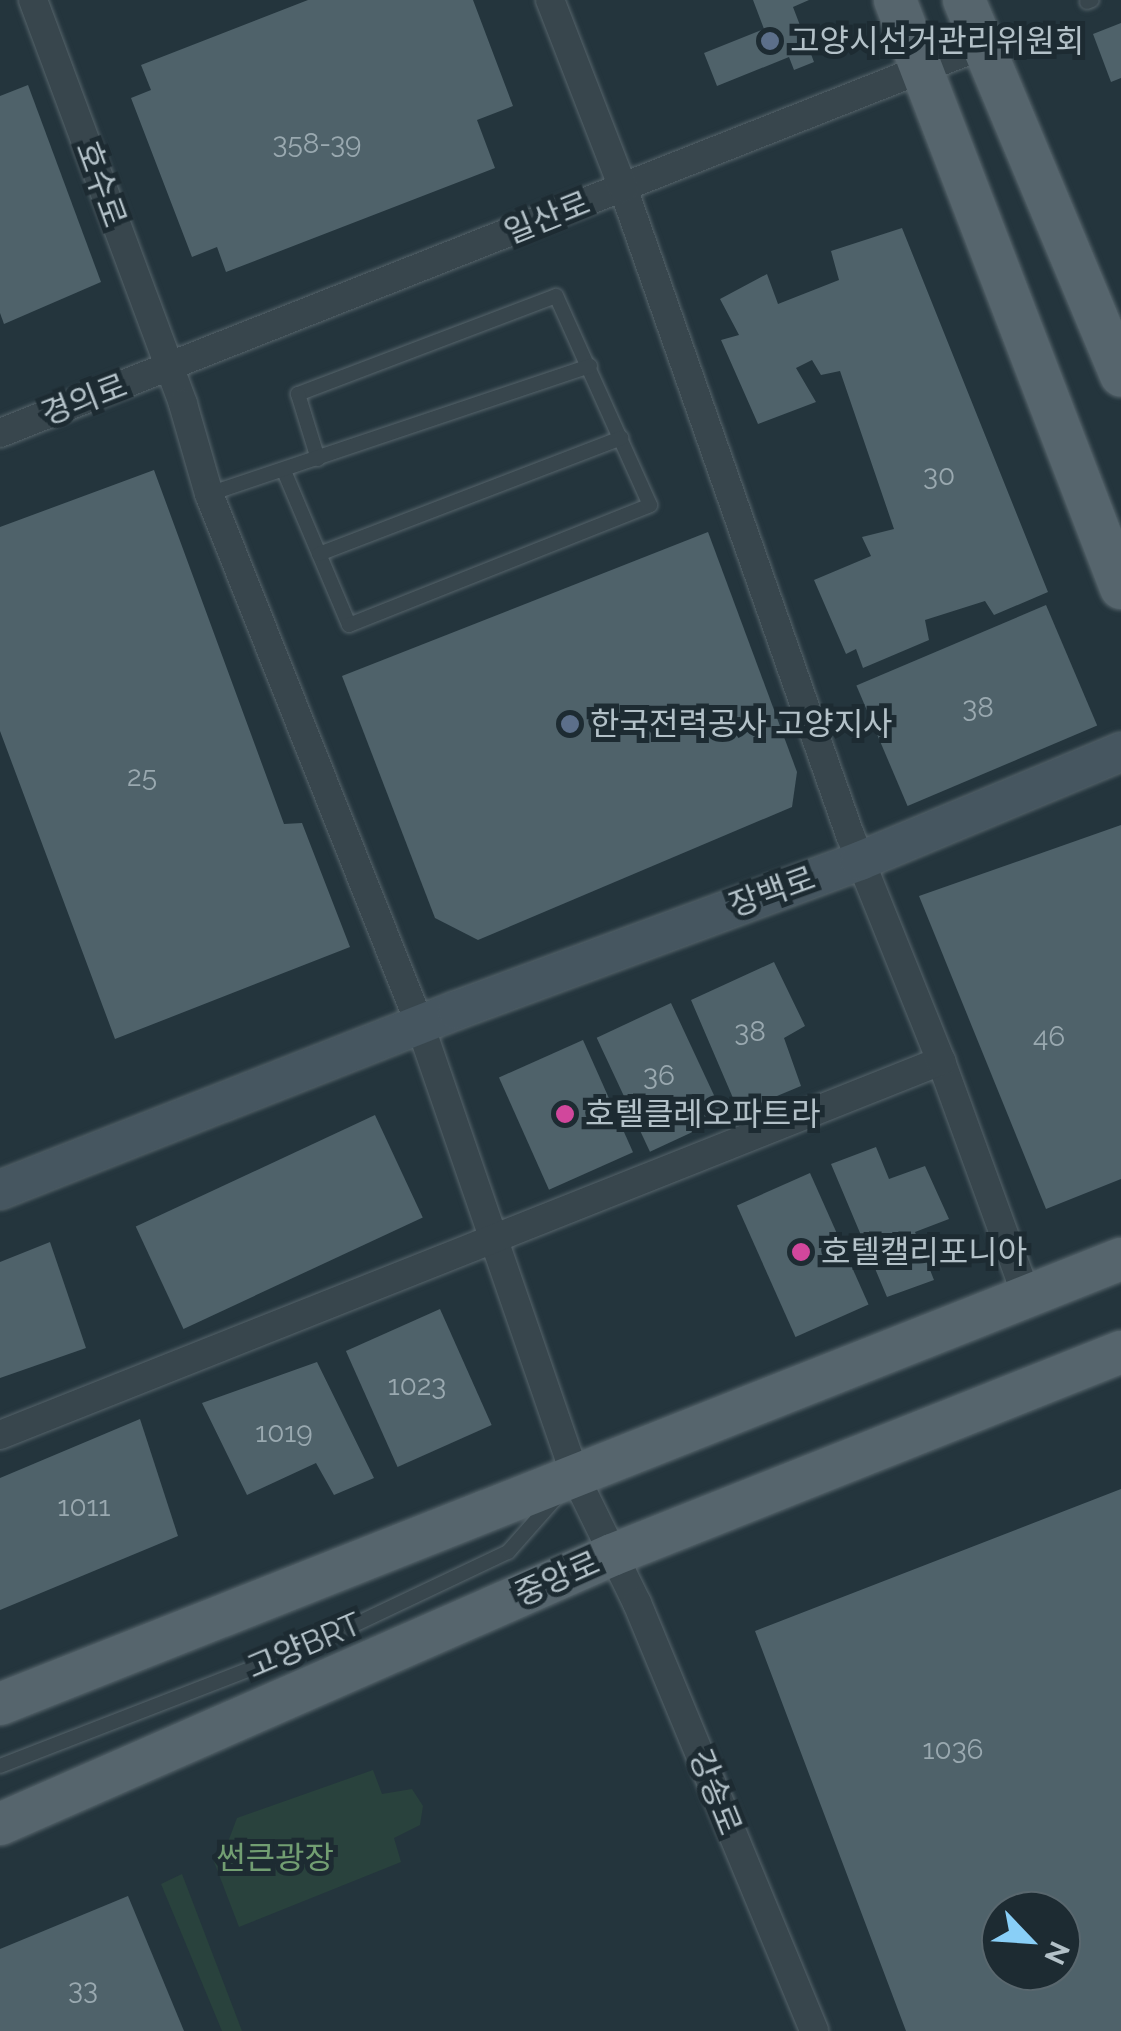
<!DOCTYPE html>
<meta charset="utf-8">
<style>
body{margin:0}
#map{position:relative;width:1121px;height:2031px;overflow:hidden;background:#24353d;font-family:Raleway,"Noto Sans KR",sans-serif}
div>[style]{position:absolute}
.green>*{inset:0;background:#29423d}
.building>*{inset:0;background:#4f626a;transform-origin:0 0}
.roads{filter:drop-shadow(0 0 2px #56646b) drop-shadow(0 0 2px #56646b)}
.lane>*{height:14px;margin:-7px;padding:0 7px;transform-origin:7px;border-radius:7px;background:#38464d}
.street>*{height:28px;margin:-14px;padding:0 14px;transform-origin:14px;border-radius:14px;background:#38464d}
.secondary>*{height:38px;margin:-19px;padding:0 19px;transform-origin:19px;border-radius:19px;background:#465660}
.primary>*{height:42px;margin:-21px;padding:0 21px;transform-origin:21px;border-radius:21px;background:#56656d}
.dots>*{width:28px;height:28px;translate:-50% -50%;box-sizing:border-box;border:5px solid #1d2b32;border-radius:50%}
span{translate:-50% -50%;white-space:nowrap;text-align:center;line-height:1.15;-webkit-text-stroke:10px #1d2b32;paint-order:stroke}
.number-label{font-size:28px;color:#9aa9b0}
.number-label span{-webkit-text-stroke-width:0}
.poi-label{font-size:32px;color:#b3c1c8}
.left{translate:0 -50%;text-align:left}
.street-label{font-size:32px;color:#b3c1c8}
.park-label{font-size:32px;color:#729e72}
.north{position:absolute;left:981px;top:1891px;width:100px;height:100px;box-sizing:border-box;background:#1d2b32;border:2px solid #59676e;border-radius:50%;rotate:115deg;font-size:28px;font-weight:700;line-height:40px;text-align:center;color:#b3c1c8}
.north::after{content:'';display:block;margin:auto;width:35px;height:45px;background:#89cff7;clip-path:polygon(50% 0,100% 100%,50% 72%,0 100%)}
</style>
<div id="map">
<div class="green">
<i style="clip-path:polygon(373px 1770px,382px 1794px,412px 1789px,423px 1806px,420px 1825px,394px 1838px,401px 1862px,239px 1927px,213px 1859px,223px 1855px,237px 1818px)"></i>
<i style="clip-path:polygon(182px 1874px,242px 2031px,222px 2031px,161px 1884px)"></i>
</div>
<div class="building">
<i style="clip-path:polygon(308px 0,473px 0,513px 106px,477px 120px,495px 168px,226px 272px,217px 247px,192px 257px,131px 98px,151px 90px,141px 65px)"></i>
<i style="clip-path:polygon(753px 0,809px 0,793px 7px,814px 62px,794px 70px,789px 57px,717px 86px,704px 53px,764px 29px)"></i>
<i style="clip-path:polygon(1121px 23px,1121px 78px,1111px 82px,1093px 34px)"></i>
<i style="clip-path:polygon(28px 85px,101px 282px,4px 324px,0 313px,0 96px)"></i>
<i style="clip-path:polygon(902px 228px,1048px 592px,994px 615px,985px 601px,925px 620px,929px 640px,863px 668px,856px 649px,846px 654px,814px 580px,871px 556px,862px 537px,894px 529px,840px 371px,821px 375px,812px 360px,796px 368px,816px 402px,758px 424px,721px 340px,739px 335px,720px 299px,767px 274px,778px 304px,839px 280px,831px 251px)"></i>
<i style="clip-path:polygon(154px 470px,284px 824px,302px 823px,350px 947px,115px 1039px,0 731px,0 527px)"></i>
<i style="clip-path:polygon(708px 532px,797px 772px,792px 807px,478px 940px,435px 918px,342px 676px)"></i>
<i style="left:1046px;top:605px;width:131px;height:206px;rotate:67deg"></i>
<i style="clip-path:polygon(1121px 825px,1121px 1179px,1046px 1209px,919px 896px)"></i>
<i style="clip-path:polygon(774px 962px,805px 1026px,784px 1038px,801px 1086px,739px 1112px,691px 1000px)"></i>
<i style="left:671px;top:1003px;width:126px;height:82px;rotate:65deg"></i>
<i style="left:583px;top:1040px;width:123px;height:92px;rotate:66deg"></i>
<i style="left:375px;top:1115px;width:113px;height:264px;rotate:65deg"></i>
<i style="clip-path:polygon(876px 1147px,889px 1179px,925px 1166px,949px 1219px,915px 1232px,934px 1280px,887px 1297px,831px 1164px)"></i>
<i style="left:810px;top:1173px;width:144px;height:80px;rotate:66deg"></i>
<i style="clip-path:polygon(50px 1242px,86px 1348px,0 1378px,0 1262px)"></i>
<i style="left:440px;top:1309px;width:127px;height:103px;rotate:66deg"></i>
<i style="clip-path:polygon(317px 1362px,374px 1478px,334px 1495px,316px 1463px,247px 1495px,202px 1403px)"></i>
<i style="clip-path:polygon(140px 1419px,178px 1536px,0 1610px,0 1478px)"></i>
<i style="clip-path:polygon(evenodd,1121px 1489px,1121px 2031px,906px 2031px,755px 1631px,1121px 1489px,1001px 1911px,1061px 1911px,1061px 1971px,1001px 1971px,1001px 1911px)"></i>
<i style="clip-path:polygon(128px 1896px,184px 2031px,0 2031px,0 1949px)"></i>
</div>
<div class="roads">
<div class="lane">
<i style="left:1087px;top:2px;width:5px;rotate:-22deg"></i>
<i style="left:284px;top:471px;width:167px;rotate:67.1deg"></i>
<i style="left:349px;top:625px;width:324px;rotate:-21.7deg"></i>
<i style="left:650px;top:505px;width:229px;rotate:-114.2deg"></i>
<i style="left:556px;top:296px;width:276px;rotate:159.2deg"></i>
<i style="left:298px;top:394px;width:68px;rotate:72.9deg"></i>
<i style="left:209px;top:494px;width:402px;rotate:-18.6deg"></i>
<i style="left:319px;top:554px;width:324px;rotate:-21deg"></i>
<i style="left:0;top:1766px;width:337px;rotate:-21.2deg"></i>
<i style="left:314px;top:1644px;width:215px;rotate:-25.4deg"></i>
<i style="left:508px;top:1552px;width:71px;rotate:-48.4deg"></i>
</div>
<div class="street">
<i style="left:33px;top:0;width:431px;rotate:69.6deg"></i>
<i style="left:183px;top:404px;width:94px;rotate:73.9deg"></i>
<i style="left:209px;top:494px;width:571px;rotate:68.33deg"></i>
<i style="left:420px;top:1025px;width:477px;rotate:71deg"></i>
<i style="left:575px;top:1476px;width:141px;rotate:64deg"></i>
<i style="left:637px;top:1603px;width:463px;rotate:67.5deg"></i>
<i style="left:0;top:433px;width:1057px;rotate:-21.54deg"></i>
<i style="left:941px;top:1061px;width:251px;rotate:70deg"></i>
<i style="left:0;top:1435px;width:1013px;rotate:-21.68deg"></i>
<i style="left:941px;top:1061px;width:244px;rotate:-111.9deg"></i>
<i style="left:850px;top:835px;width:686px;rotate:-109.33deg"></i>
<i style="left:623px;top:188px;width:202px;rotate:-111.2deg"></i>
</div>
<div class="secondary">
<i style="left:0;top:1190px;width:491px;rotate:-21.5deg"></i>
<i style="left:457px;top:1010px;width:430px;rotate:-20.3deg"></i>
<i style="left:860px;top:861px;width:283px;rotate:-22.7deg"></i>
</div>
<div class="primary">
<i style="left:895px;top:0;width:630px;rotate:68.98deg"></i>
<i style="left:964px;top:0;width:407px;rotate:67.3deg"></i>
<i style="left:0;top:1704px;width:1206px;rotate:-21.65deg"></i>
<i style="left:0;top:1824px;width:669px;rotate:-23.73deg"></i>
<i style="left:612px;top:1555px;width:548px;rotate:-21.74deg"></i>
</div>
</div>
<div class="dots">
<i style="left:770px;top:41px;background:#5c6f8a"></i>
<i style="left:570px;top:724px;background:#5c6f8a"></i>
<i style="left:565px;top:1114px;background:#d1479c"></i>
<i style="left:801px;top:1252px;background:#d1479c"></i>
</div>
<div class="number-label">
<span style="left:317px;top:144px">358-39</span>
<span style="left:939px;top:476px">30</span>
<span style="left:978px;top:708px">38</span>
<span style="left:142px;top:777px">25</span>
<span style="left:750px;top:1032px">38</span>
<span style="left:1049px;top:1037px">46</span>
<span style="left:659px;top:1076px">36</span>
<span style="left:417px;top:1386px">1023</span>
<span style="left:284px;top:1433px">1019</span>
<span style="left:84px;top:1507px">1011</span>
<span style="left:953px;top:1750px">1036</span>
<span style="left:83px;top:1990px">33</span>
</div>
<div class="poi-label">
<span class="left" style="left:790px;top:41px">고양시선거관리위원회</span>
<span class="left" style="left:590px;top:724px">한국전력공사 고양지사</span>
<span class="left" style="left:585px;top:1114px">호텔클레오파트라</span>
<span class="left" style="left:821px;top:1252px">호텔캘리포니아</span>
</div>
<div class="street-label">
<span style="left:101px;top:184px;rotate:70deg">호수로</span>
<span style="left:547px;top:218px;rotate:-22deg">일산로</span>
<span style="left:84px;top:400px;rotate:-21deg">경의로</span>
<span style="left:772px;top:892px;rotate:-20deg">장백로</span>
<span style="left:557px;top:1579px;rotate:-24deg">중앙로</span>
<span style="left:304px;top:1646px;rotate:-23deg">고양BRT</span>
<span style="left:715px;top:1792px;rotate:68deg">강송로</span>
</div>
<div class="park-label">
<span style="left:275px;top:1858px">썬큰광장</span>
</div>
<div class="north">N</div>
</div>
